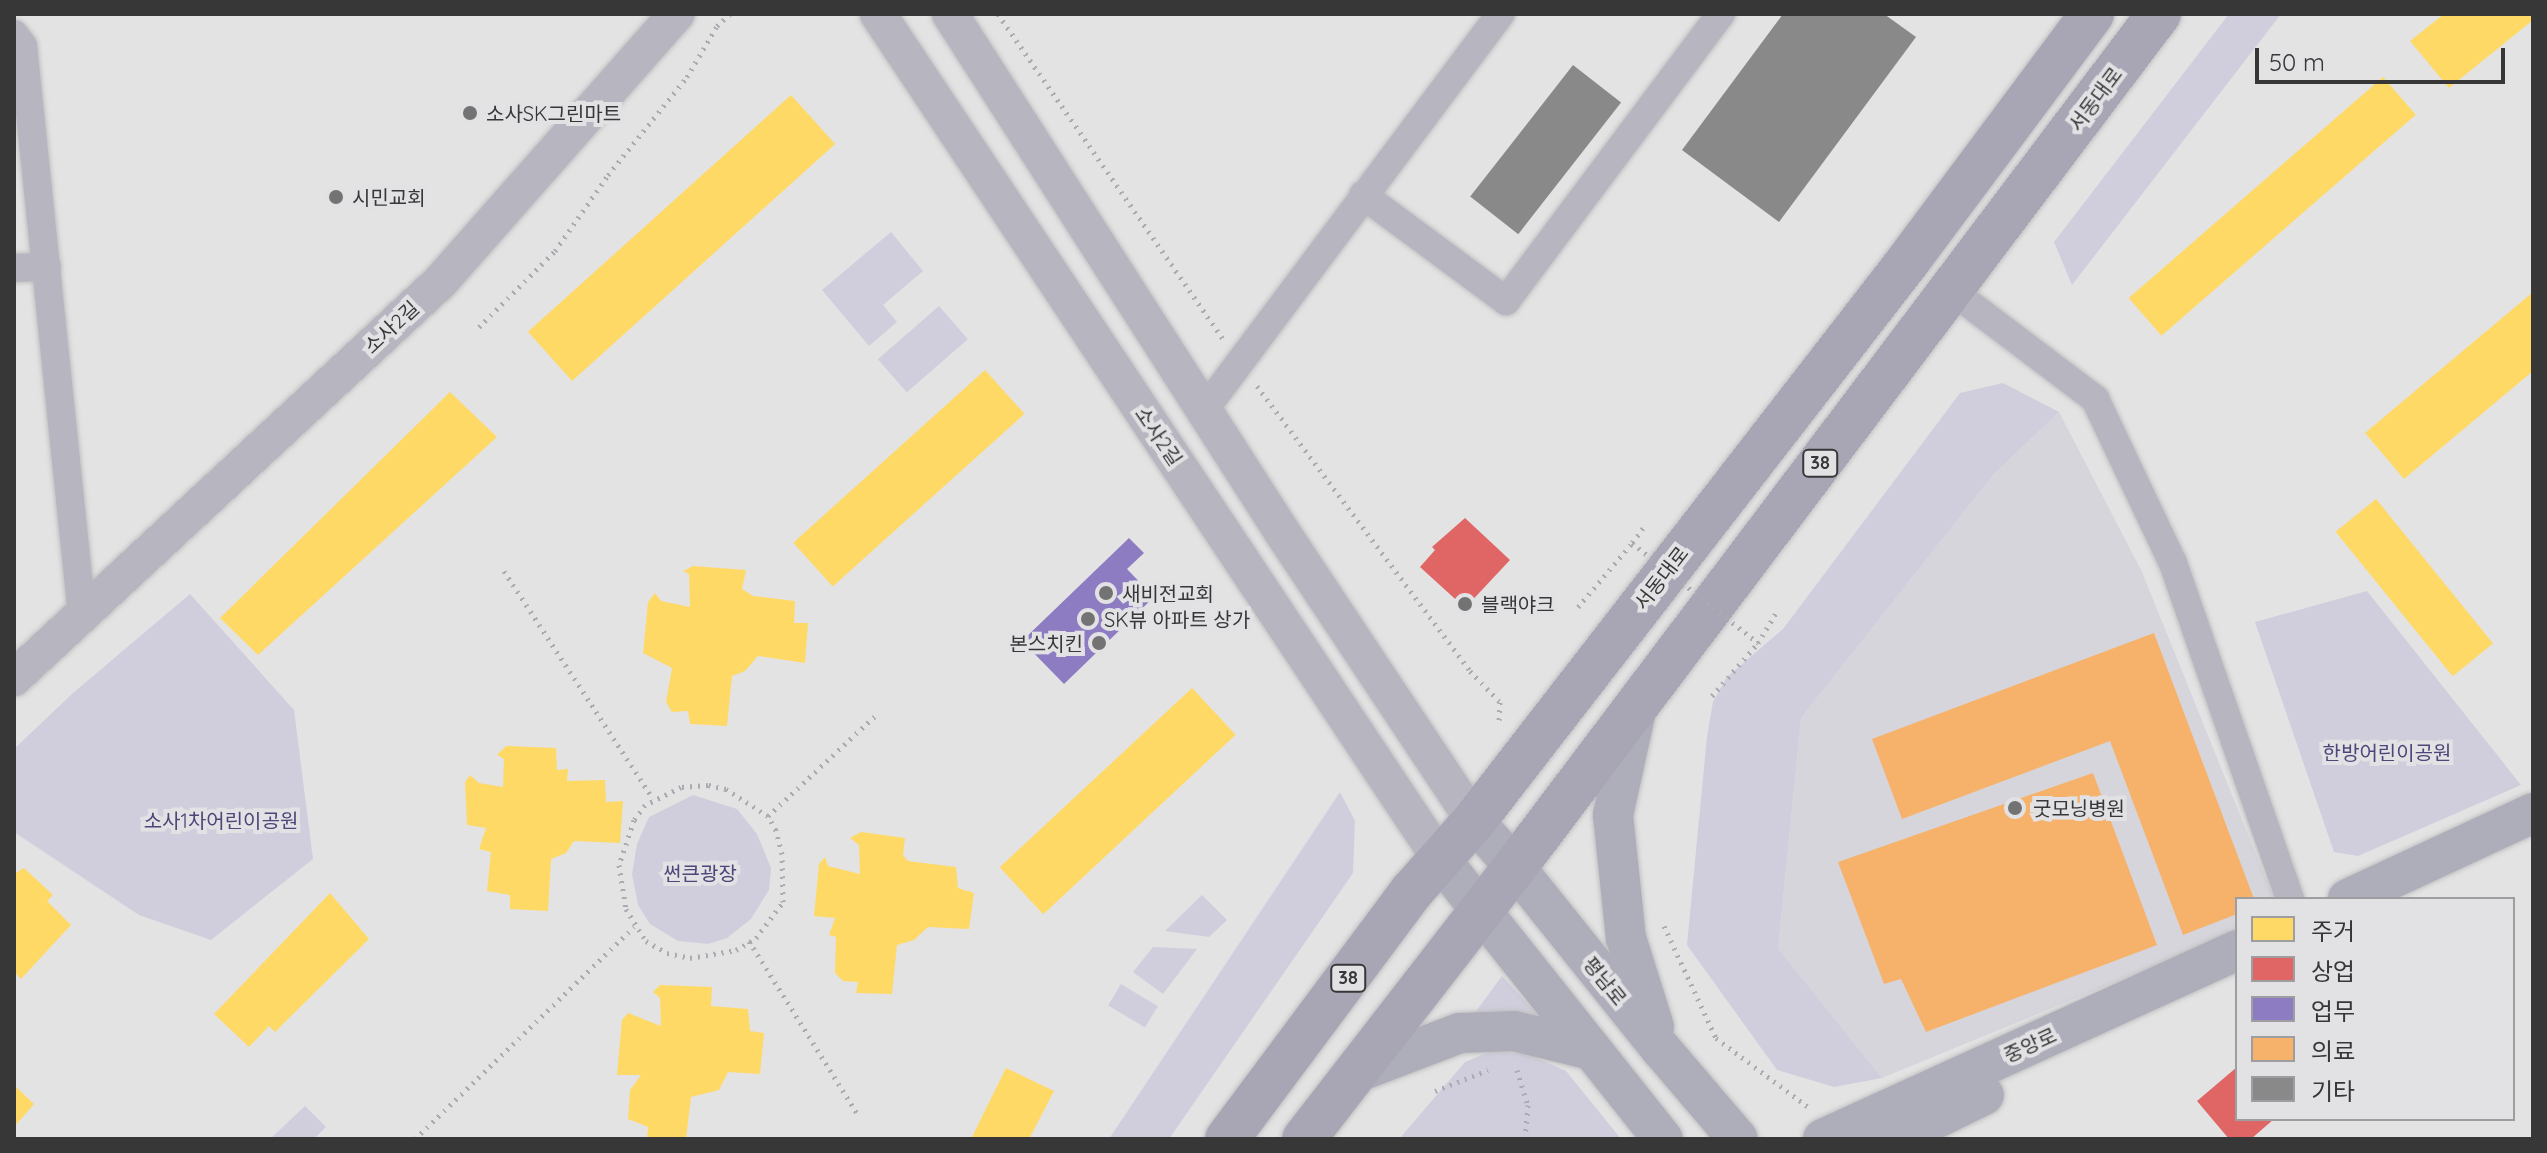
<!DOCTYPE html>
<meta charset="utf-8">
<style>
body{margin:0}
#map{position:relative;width:2547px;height:1153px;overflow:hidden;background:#e3e3e4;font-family:Quicksand,"Noto Sans KR",sans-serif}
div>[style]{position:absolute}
.built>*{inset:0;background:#d6d5dc}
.green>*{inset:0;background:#d0cedd;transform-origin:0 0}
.homes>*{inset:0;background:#ffd966;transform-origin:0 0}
.shops>*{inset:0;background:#e06666}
.offices>*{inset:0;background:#8e7cc3}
.health>*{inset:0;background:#f6b26b}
.building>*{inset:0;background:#898989;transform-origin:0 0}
.path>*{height:5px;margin-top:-2.5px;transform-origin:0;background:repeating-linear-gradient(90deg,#acabb2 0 2px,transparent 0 8px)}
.roads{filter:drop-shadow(0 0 2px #c1c1c2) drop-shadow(0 0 2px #c1c1c2)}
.minor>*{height:28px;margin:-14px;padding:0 14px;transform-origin:14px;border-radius:14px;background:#b7b6c0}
.tertiary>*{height:36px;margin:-18px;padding:0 18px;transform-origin:18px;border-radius:18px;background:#b7b6c0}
.secondary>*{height:40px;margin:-20px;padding:0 20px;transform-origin:20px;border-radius:20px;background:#aeadba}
.primary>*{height:44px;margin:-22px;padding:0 22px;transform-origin:22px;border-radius:22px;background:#a8a6b4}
.path-bridge>*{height:5px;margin-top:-2.5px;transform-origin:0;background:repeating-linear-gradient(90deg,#acabb2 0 2px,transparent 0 8px)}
.dots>*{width:22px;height:22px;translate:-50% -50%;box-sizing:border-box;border:4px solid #e2e2e5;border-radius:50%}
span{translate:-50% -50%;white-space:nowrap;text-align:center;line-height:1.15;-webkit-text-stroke:8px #e2e2e5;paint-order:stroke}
.shield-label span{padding:2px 6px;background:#e2e2e5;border:2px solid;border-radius:6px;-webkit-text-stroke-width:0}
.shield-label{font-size:18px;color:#373738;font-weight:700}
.street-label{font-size:20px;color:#373738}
.poi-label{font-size:20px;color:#373738}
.left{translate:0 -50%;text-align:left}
.right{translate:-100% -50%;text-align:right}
.park-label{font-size:20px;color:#4f4579}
.frame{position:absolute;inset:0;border:16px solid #373738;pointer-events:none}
.legend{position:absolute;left:2235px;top:897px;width:280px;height:224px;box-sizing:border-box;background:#e2e2e5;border:2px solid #9e9ea0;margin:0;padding:10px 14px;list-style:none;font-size:24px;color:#373738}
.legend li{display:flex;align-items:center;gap:16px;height:40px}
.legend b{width:40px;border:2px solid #9e9ea0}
.scale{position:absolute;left:2255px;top:48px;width:250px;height:36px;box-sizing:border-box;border:4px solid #373738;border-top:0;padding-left:10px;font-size:24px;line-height:28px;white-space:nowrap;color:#373738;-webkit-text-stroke:6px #e2e2e5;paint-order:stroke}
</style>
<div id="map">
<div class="built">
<i style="clip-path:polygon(2059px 412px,2142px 572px,2274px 899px,2237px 899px,2237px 932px,1882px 1078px,1778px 950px,1801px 718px,1993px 475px)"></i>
</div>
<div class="green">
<i style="clip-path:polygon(2229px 14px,2281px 14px,2072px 285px,2054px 242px)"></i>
<i style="clip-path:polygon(891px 232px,923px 271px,883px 305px,897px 322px,869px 346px,822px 290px)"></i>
<i style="left:939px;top:306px;width:44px;height:81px;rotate:49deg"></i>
<i style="clip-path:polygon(2003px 383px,2059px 412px,1993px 475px,1801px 718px,1778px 949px,1882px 1078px,1834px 1087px,1777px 1070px,1687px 945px,1707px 736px,1713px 702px,1727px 677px,1783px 629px,1960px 393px)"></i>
<i style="clip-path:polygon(2367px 591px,2521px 785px,2358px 856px,2334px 852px,2255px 622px)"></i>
<i style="clip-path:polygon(190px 594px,294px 710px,313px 859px,211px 940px,139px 915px,14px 832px,14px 749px,73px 693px)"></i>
<i style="clip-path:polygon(1340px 792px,1355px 821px,1353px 873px,1169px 1139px,1109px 1139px)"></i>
<i style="clip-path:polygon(693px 795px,737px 809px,757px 834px,771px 868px,769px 890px,751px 919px,727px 938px,708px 944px,678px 941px,650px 924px,638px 905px,632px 874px,637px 844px,649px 817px)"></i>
<i style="clip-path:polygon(1202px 895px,1227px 920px,1209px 937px,1165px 931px)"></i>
<i style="clip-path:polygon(1153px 947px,1197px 949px,1163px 994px,1133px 972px)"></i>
<i style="clip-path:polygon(1502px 976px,1551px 1029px,1460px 1033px)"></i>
<i style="left:1121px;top:984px;width:43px;height:25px;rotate:31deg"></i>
<i style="clip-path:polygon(1494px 1050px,1525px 1053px,1566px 1071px,1621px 1139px,1399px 1139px,1465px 1062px)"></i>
<i style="clip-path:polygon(305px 1106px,326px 1127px,314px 1139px,270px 1139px)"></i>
</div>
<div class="homes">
<i style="clip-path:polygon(2444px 14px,2533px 14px,2533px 20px,2449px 88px,2410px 41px)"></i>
<i style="left:2383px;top:77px;width:50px;height:337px;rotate:49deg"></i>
<i style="left:791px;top:95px;width:66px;height:354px;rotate:48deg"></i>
<i style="clip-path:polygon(2533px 292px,2533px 371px,2404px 479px,2365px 433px)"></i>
<i style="left:985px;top:370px;width:59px;height:258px;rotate:48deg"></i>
<i style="clip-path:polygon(450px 392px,497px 437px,258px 655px,220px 618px)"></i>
<i style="left:2376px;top:499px;width:186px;height:52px;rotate:51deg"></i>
<i style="clip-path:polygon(693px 566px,746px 570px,742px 589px,753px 596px,795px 601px,794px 623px,808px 623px,805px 663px,758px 656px,745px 671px,732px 676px,727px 726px,690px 724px,688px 711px,672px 712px,666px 702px,672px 668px,643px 653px,648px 602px,655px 593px,661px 601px,690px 607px,689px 574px,683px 571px)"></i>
<i style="left:1192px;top:688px;width:64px;height:263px;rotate:47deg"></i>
<i style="clip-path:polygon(506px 746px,556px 748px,557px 770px,568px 769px,567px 781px,605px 780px,606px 802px,623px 801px,620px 843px,574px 841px,566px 853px,551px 859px,548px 911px,510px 909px,510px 895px,487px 891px,491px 852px,479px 849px,486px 828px,467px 825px,465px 782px,470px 775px,479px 783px,503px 787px,504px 759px,497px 755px)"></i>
<i style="clip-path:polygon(861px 832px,905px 838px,903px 855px,908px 861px,956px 867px,958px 888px,974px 893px,969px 929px,928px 927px,914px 940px,897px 945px,892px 994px,856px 993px,858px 982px,843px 981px,835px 973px,836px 937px,829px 935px,835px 918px,814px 916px,819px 864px,825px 857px,828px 866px,860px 874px,859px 845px,850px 838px)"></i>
<i style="clip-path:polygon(24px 868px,53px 895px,47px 901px,71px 925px,21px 979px,14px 972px,14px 874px)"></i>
<i style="clip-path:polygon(330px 893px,369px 939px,275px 1032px,269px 1026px,249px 1047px,214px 1014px)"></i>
<i style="clip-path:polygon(660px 985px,712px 987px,711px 1006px,748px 1009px,750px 1031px,764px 1033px,760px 1074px,728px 1072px,719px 1090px,691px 1097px,686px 1139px,647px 1139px,648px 1127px,628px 1119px,630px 1090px,641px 1075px,617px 1075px,622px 1020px,628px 1013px,661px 1026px,660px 998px,653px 992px)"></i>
<i style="clip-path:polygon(1006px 1068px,1054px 1091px,1029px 1139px,971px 1139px)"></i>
<i style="clip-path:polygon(14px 1085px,34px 1104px,14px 1127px)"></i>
</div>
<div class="shops">
<i style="clip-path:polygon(1465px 518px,1510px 560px,1465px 608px,1420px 567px,1435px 550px,1432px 547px)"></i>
<i style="clip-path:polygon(2237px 1067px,2237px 1119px,2274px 1119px,2251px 1139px,2229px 1139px,2197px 1101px)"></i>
</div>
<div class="offices">
<i style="clip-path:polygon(1129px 538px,1144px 553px,1127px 569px,1154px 597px,1064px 684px,1022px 641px)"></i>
</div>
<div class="health">
<i style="clip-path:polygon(2154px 633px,2254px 899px,2237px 899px,2237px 914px,2183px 935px,2110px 741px,1902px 819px,1872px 739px)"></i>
<i style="clip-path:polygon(2093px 773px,2157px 945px,1926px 1032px,1901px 979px,1884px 984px,1838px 862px)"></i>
</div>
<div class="building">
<i style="clip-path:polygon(1783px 14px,1884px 14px,1916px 37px,1779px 222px,1682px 150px)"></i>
<i style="left:1573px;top:65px;width:61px;height:167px;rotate:38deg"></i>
</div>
<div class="path">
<i style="left:998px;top:14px;width:395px;rotate:55.3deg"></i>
<i style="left:479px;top:327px;width:107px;rotate:-45deg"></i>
<i style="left:555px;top:251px;width:93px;rotate:-55.1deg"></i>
<i style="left:608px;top:175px;width:126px;rotate:-51.1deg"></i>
<i style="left:687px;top:77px;width:59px;rotate:-59.5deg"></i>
<i style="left:717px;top:26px;width:18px;rotate:-43deg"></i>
<i style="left:1257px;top:386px;width:356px;rotate:53.2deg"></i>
<i style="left:1470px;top:671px;width:43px;rotate:45.9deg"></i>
<i style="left:1500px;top:702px;width:22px;rotate:93deg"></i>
<i style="left:504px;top:571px;width:272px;rotate:56.8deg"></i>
<i style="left:1578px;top:607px;width:84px;rotate:-49.8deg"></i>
<i style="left:1712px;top:696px;width:70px;rotate:-49deg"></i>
<i style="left:768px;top:816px;width:50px;rotate:-147.3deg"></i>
<i style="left:726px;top:789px;width:18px;rotate:-167deg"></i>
<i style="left:708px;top:785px;width:27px;rotate:176deg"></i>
<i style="left:681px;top:787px;width:40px;rotate:153.4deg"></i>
<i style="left:645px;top:805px;width:19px;rotate:126deg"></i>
<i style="left:634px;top:820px;width:47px;rotate:108.4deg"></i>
<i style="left:619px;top:865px;width:45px;rotate:81deg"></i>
<i style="left:626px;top:909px;width:38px;rotate:58deg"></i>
<i style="left:646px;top:941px;width:24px;rotate:30deg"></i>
<i style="left:667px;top:953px;width:24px;rotate:12deg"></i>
<i style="left:690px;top:958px;width:47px;rotate:-9.9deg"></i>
<i style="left:736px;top:950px;width:23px;rotate:-31deg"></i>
<i style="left:756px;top:938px;width:45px;rotate:-53.1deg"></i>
<i style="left:783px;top:902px;width:48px;rotate:-91.2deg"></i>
<i style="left:782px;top:854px;width:25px;rotate:-104deg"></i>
<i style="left:776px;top:830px;width:16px;rotate:-120deg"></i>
<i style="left:768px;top:816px;width:151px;rotate:-43.1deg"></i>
<i style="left:1664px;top:926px;width:123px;rotate:65.1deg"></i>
<i style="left:1716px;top:1038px;width:114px;rotate:36.8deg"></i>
<i style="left:749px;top:941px;width:203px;rotate:57.9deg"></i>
<i style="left:1517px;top:1070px;width:37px;rotate:73deg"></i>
<i style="left:1528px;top:1105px;width:34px;rotate:95deg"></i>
<i style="left:1435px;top:1091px;width:57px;rotate:-21.6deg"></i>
<i style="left:415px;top:1139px;width:305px;rotate:-44.1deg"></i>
</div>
<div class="roads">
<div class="minor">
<i style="left:14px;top:34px;width:15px;rotate:53deg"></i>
<i style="left:23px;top:46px;width:572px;rotate:84.08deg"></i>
<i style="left:1363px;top:195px;width:178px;rotate:36.5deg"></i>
<i style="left:1506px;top:301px;width:359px;rotate:-53.2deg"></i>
<i style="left:14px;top:268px;width:33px;rotate:-2deg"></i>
<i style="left:1951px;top:290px;width:181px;rotate:37.1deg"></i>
<i style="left:2095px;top:399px;width:182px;rotate:64.6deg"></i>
<i style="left:2173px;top:563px;width:356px;rotate:70.8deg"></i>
<i style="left:1205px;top:409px;width:494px;rotate:-53.2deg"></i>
</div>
<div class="tertiary">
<i style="left:878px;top:14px;width:1015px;rotate:56.37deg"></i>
<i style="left:950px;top:14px;width:615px;rotate:57.34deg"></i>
<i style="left:1282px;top:532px;width:347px;rotate:56.4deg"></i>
<i style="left:14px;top:678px;width:583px;rotate:-42.91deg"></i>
<i style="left:441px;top:281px;width:356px;rotate:-48.6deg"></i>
</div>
<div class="secondary">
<i style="left:1637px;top:706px;width:112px;rotate:102.4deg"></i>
<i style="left:1613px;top:815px;width:124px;rotate:84deg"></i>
<i style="left:1626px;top:938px;width:93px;rotate:72.5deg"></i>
<i style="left:1474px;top:821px;width:62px;rotate:48.3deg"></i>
<i style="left:1515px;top:867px;width:233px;rotate:51.3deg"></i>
<i style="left:1661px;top:1049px;width:118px;rotate:49.5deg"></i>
<i style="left:1440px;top:859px;width:358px;rotate:51.5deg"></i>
<i style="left:2348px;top:899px;width:204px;rotate:-24.9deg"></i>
<i style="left:1355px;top:1073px;width:112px;rotate:-20.9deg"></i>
<i style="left:1460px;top:1033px;width:54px;rotate:-2.1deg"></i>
<i style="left:1514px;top:1031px;width:80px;rotate:13.7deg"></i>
<i style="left:1823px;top:1139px;width:455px;rotate:-24.5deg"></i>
<i style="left:1894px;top:1139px;width:100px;rotate:-26.1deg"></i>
</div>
<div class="primary">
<i style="left:1227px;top:1139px;width:309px;rotate:-53.3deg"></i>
<i style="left:1412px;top:891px;width:94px;rotate:-48.5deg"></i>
<i style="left:1474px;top:821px;width:708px;rotate:-52.22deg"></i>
<i style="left:1908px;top:261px;width:308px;rotate:-53.3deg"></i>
<i style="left:1304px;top:1139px;width:344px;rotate:-52.2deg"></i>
<i style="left:1515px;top:867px;width:1069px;rotate:-52.95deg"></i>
</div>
</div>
<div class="path-bridge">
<i style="left:1643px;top:528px;width:19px;rotate:126deg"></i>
<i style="left:1632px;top:543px;width:161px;rotate:38.4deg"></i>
<i style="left:1758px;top:643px;width:35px;rotate:-59deg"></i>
</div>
<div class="dots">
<i style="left:470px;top:113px;background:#737374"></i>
<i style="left:336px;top:197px;background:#737374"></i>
<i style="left:1106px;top:593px;background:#737374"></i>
<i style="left:1465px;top:604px;background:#737374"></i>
<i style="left:1088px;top:619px;background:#737374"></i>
<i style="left:1099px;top:643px;background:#737374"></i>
<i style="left:2015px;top:808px;background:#737374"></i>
</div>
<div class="shield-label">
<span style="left:1820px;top:463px">38</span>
<span style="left:1348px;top:978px">38</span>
</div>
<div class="street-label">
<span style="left:2095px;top:99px;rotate:-53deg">서동대로</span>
<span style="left:391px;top:327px;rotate:-43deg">소사2길</span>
<span style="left:1159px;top:436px;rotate:56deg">소사2길</span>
<span style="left:1661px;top:578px;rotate:-52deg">서동대로</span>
<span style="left:1605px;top:981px;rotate:51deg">평남로</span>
<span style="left:2030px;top:1045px;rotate:-25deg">중앙로</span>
</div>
<div class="poi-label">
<span class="left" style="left:486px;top:113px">소사SK그린마트</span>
<span class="left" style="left:352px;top:197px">시민교회</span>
<span class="left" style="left:1122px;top:593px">새비전교회</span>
<span class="left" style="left:1481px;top:604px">블랙야크</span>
<span class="left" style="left:1104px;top:619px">SK뷰 아파트 상가</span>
<span class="right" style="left:1083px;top:643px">본스치킨</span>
<span class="left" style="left:2033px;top:808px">굿모닝병원</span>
</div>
<div class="park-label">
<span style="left:2387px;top:752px">한방어린이공원</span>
<span style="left:221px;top:820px">소사1차어린이공원</span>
<span style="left:700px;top:873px">썬큰광장</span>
</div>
<div class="frame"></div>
<ul class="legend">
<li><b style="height:22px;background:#ffd966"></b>주거</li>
<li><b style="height:22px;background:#e06666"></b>상업</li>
<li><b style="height:22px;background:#8e7cc3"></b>업무</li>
<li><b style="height:22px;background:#f6b26b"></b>의료</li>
<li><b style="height:22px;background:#898989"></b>기타</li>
</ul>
<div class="scale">50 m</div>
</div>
